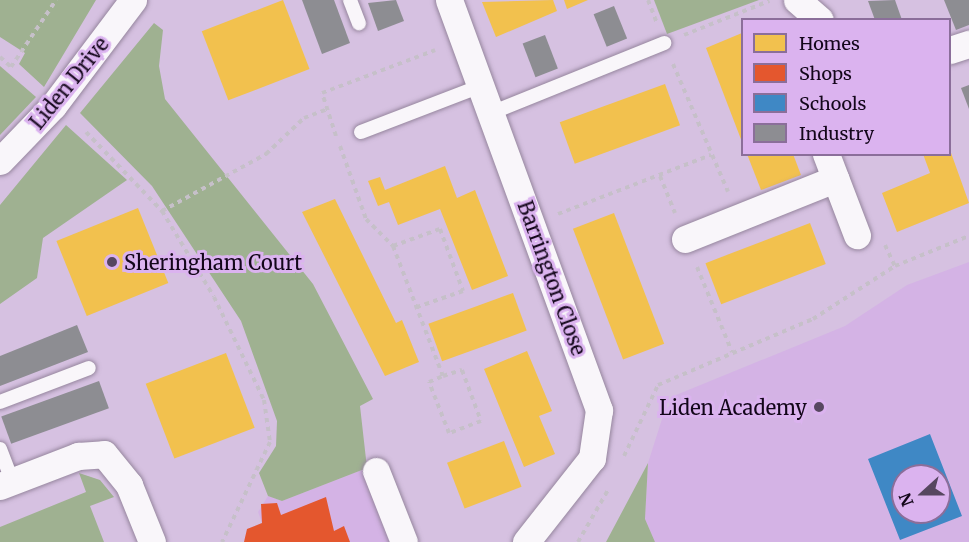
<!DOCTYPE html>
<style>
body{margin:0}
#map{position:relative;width:969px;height:542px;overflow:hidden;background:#d6c1e1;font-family:Merriweather,serif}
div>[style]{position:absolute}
.built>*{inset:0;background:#d4b3e5}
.green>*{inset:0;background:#9fb191}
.homes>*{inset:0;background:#f2c14e;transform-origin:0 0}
.shops>*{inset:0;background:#e4572e}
.schools>*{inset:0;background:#3f88c5}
.industry>*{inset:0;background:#8d8d92;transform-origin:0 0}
.path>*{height:4px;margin-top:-2px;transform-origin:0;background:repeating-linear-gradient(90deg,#c6c0c9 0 4.5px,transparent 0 9px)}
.roads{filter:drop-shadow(0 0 2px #96869e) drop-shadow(0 0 2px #96869e)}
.service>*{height:14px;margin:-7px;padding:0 7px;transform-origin:7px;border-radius:7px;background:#f9f6fa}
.minor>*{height:27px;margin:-13.5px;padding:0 13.5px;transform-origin:13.5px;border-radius:13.5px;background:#f9f6fa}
.dots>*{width:16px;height:16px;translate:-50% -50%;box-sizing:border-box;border:3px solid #dbb3ef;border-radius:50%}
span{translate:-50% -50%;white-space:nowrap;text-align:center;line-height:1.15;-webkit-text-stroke:6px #dbb3ef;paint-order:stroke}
.street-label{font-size:20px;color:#13061a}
.poi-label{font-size:20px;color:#13061a}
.left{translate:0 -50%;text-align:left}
.right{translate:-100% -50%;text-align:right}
.legend{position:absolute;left:741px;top:18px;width:210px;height:138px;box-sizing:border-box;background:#dbb3ef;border:2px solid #8b6e9a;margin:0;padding:8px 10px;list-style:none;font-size:18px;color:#13061a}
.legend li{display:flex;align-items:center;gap:12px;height:30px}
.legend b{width:30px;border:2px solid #8b6e9a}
.north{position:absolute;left:891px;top:464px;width:60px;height:60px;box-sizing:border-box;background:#dbb3ef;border:2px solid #8b6e9a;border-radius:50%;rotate:249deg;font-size:16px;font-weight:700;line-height:24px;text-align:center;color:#13061a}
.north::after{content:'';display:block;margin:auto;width:21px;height:27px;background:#574760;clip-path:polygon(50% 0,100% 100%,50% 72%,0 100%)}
</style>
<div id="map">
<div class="built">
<i style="clip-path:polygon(evenodd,969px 262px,969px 542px,655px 542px,645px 519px,648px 463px,662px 419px,676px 395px,845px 326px,907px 285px,969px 262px,903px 476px,939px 476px,939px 512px,903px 512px,903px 476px)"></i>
<i style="clip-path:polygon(362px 470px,391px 542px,244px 542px,247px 529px,262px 523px,258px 512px,268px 496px,282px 501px)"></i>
</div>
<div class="green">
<i style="clip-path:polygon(0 0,96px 0,44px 87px,19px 64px,25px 53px,0 37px)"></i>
<i style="clip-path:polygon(654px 0,759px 0,667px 34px)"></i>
<i style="clip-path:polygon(154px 23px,163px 30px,159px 66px,165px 99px,313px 284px,373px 399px,360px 406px,367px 468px,282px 501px,268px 496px,259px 473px,276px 446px,277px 421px,241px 321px,152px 186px,80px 113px)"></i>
<i style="clip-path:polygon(0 66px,36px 97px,0 135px)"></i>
<i style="clip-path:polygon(66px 125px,127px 180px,43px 238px,37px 278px,0 304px,0 205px)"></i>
<i style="clip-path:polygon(648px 463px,645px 519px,655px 542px,606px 542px)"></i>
<i style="clip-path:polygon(79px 473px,100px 480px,114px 497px,90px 506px,104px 542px,0 542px,0 527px,86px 492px)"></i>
</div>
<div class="homes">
<i style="left:283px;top:0;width:74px;height:87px;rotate:69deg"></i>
<i style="clip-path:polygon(553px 0,557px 11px,496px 37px,482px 2px)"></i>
<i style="clip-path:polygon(564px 0,588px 0,567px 9px)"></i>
<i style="clip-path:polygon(742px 33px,742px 142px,706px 48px)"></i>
<i style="left:665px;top:84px;width:44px;height:112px;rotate:70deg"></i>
<i style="clip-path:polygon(950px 150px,969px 203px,897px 232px,882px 193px,930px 173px,923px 154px,950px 154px)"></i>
<i style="clip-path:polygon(747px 154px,793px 154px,801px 175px,761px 190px)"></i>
<i style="clip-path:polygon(445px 166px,457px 198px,475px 190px,508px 276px,472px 290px,440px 209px,398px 225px,389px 202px,378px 206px,368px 181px,380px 177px,385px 190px)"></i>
<i style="clip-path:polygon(335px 199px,396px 323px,402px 320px,419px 362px,385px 376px,302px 212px)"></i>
<i style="left:138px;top:208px;width:81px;height:88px;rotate:68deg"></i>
<i style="left:614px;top:213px;width:140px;height:44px;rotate:69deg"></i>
<i style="left:810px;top:223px;width:44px;height:112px;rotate:69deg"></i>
<i style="left:513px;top:293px;width:40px;height:90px;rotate:70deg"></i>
<i style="clip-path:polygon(527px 351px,552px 411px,539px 416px,555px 454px,524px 467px,484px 369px)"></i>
<i style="left:226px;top:353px;width:80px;height:86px;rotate:69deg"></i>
<i style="left:504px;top:441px;width:49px;height:61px;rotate:69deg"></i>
</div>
<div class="shops">
<i style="clip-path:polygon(326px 497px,334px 531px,344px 526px,350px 542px,244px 542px,247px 529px,262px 523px,261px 504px,277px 503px,281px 515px)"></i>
</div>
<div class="schools">
<i style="clip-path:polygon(evenodd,930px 434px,962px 516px,900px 540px,868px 459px,930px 434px,903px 476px,939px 476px,939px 512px,903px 512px,903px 476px)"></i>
</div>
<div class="industry">
<i style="clip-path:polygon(302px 0,334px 0,350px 43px,322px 54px)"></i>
<i style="clip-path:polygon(396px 0,404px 21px,378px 31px,368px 3px)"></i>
<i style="clip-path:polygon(895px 0,902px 20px,875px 20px,868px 1px)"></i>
<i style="clip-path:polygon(944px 0,969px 0,969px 25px,956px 30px)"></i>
<i style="left:614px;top:6px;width:35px;height:22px;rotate:68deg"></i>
<i style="left:545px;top:35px;width:36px;height:24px;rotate:69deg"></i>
<i style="clip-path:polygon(969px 85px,969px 109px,961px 88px)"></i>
<i style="clip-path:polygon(77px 325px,88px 352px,0 386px,0 356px)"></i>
<i style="left:99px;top:381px;width:29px;height:104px;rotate:70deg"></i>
</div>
<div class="path">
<i style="left:648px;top:0;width:25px;rotate:69deg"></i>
<i style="left:684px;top:35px;width:92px;rotate:-21.8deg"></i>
<i style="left:0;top:57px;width:15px;rotate:42deg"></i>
<i style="left:11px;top:67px;width:81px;rotate:-56.1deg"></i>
<i style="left:673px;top:64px;width:139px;rotate:66.7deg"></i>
<i style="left:86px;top:132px;width:110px;rotate:46.1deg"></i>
<i style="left:162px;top:211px;width:100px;rotate:58.8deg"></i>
<i style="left:214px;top:297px;width:114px;rotate:64.1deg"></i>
<i style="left:264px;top:400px;width:42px;rotate:81.9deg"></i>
<i style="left:270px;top:442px;width:111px;rotate:115.6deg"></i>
<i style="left:336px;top:136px;width:45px;rotate:-108deg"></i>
<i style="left:322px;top:93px;width:121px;rotate:-20.8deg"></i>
<i style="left:340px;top:146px;width:77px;rotate:70.4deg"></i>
<i style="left:366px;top:219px;width:38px;rotate:45deg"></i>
<i style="left:393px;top:246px;width:139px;rotate:69deg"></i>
<i style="left:443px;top:376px;width:20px;rotate:-18deg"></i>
<i style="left:462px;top:370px;width:54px;rotate:69.6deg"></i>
<i style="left:481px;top:421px;width:34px;rotate:159deg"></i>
<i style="left:449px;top:433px;width:55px;rotate:-111.4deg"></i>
<i style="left:429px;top:382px;width:15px;rotate:-23deg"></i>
<i style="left:660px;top:176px;width:40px;rotate:68deg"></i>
<i style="left:162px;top:211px;width:119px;rotate:-28.7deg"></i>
<i style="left:266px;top:154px;width:52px;rotate:-43.5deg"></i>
<i style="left:304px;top:118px;width:25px;rotate:-21deg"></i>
<i style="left:558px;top:214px;width:164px;rotate:-21.1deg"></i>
<i style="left:885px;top:245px;width:23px;rotate:65deg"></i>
<i style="left:393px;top:246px;width:50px;rotate:-19.9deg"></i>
<i style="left:440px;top:229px;width:66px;rotate:69.6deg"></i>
<i style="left:463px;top:291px;width:49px;rotate:160.8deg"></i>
<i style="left:697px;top:267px;width:92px;rotate:67.6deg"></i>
<i style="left:624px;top:456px;width:79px;rotate:-64.4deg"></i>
<i style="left:658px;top:385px;width:168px;rotate:-23.1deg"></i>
<i style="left:813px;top:319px;width:98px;rotate:-32.9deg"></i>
<i style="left:895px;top:266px;width:80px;rotate:-22.1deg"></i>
<i style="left:578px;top:542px;width:60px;rotate:-60deg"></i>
</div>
<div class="roads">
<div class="service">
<i style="left:350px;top:0;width:25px;rotate:69deg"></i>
<i style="left:491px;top:113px;width:187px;rotate:-22deg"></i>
<i style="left:361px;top:132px;width:129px;rotate:-21deg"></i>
<i style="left:0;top:402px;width:95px;rotate:-20.9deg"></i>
<i style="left:0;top:449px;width:34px;rotate:69deg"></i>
</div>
<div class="minor">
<i style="left:449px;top:0;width:437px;rotate:69.9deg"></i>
<i style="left:599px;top:410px;width:49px;rotate:98.3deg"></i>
<i style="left:592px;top:458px;width:107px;rotate:128.2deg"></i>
<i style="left:797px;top:0;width:30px;rotate:41deg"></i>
<i style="left:950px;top:50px;width:20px;rotate:-18deg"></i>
<i style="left:826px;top:154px;width:87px;rotate:69.1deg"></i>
<i style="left:0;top:161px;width:76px;rotate:-46.1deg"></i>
<i style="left:53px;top:106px;width:133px;rotate:-53deg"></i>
<i style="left:685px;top:239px;width:162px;rotate:-21.8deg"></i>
<i style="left:376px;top:471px;width:76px;rotate:68.5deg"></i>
<i style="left:0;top:486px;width:84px;rotate:-21deg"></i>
<i style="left:78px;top:456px;width:26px;rotate:-4deg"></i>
<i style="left:104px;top:454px;width:40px;rotate:51deg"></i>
<i style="left:129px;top:485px;width:61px;rotate:68deg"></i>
</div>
</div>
<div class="dots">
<i style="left:112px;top:262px;background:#574760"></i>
<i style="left:819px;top:407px;background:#574760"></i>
</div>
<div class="street-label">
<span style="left:69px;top:83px;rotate:-51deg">Liden Drive</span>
<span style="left:552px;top:278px;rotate:70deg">Barrington Close</span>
</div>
<div class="poi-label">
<span class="left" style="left:124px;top:262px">Sheringham Court</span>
<span class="right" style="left:807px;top:407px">Liden Academy</span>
</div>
<ul class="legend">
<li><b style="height:16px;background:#f2c14e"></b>Homes</li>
<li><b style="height:16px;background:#e4572e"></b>Shops</li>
<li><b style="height:16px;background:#3f88c5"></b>Schools</li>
<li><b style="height:16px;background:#8d8d92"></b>Industry</li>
</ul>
<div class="north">N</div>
</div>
